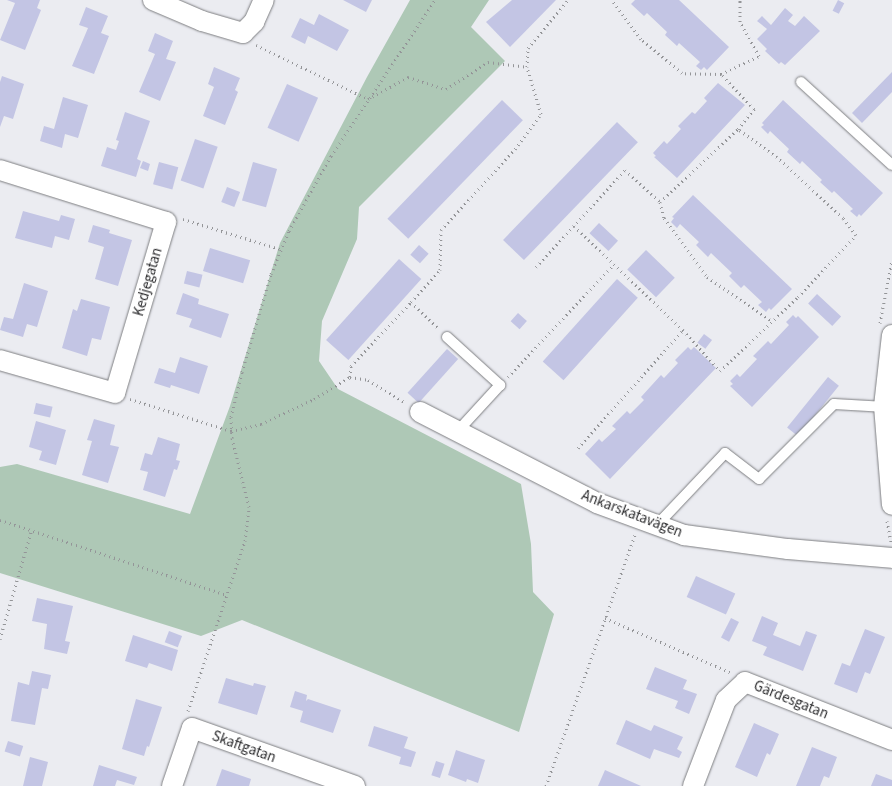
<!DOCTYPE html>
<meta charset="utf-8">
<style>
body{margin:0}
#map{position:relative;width:892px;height:786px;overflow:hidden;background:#ebecf1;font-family:"Source Sans 3",sans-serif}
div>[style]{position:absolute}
.green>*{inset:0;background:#aec8b6}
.building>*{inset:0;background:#c3c5e4;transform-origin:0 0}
.path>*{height:3px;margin-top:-1.5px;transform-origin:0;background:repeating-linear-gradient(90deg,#949598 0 1px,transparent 0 5px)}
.roads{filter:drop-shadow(0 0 1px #7d7e81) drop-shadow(0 0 1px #7d7e81)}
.lane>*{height:10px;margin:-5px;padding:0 5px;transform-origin:5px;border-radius:5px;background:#fff}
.street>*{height:20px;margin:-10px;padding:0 10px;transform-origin:10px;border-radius:10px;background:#fff}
span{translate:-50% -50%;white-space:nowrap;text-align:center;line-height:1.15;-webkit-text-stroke:4.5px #fff;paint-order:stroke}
.street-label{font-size:15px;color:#2d2d2f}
</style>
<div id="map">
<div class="green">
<i style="clip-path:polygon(410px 0,489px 0,471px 27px,505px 61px,359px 207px,357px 239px,322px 321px,319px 361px,338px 389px,521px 484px,531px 544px,533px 592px,554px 614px,519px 732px,242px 620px,201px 636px,0 573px,0 467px,17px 464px,190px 514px,230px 406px,280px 243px,367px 77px)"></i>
</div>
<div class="building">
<i style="clip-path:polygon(7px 0,40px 0,37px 8px,41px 10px,25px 50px,0 40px,15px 3px)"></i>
<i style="clip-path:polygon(343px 0,372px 0,366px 12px)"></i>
<i style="clip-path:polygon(512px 0,556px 0,510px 47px,486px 22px)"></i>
<i style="clip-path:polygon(635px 0,679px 0,729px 47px,707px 70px,704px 67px,701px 70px,696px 66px,700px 62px,679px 43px,677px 46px,665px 35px,667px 32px,647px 13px,644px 16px,631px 4px)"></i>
<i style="left:838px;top:0;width:7px;height:12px;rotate:27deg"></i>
<i style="clip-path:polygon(86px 7px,108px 16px,101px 33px,109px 36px,94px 74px,72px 66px,88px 28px,79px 25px)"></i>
<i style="clip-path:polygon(785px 8px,793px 15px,788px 21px,795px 26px,804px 16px,820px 31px,785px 65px,781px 62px,779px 64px,765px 51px,767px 49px,757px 39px,767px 29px,757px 21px,762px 16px,771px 25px)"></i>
<i style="clip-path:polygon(319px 14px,349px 30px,337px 51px,308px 36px,305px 44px,291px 37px,300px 18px,314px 25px)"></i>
<i style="clip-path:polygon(155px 33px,173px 41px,166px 59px,176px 62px,160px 101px,139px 92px,155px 54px,148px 51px)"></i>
<i style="clip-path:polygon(214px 67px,240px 78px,235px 90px,238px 92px,225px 125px,203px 116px,214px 87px,208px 84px)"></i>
<i style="clip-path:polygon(892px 72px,892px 92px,862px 123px,852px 113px)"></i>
<i style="clip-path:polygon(2px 76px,24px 84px,13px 119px,4px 116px,0 127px,0 82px)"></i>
<i style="clip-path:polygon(718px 83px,745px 105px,677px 178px,654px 157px,656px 156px,653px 153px,664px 141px,667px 144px,681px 129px,678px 126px,692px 112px,695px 114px,707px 101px,704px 98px)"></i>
<i style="left:287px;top:84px;width:34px;height:48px;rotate:24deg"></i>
<i style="clip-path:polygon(63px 97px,88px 105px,78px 138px,65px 134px,62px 148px,40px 141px,44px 126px,54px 129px)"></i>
<i style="left:502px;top:100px;width:29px;height:165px;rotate:44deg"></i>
<i style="clip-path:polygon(783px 100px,883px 193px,861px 216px,859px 214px,857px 217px,850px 211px,853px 209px,834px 191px,832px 193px,820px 182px,822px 180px,802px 161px,800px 164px,787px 152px,789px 149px,770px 131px,768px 134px,761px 127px,764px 125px,762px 123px)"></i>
<i style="clip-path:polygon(125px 112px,150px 121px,137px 159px,141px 161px,136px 177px,101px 166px,107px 147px,116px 150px,119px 141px,116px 140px)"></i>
<i style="left:617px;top:122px;width:29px;height:164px;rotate:44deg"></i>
<i style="left:195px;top:139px;width:24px;height:44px;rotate:19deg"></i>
<i style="clip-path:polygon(143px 161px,150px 164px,148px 171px,140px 168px)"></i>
<i style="left:159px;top:162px;width:20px;height:23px;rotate:15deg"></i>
<i style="left:253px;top:162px;width:25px;height:40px;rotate:16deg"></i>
<i style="left:227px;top:187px;width:14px;height:16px;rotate:21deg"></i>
<i style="clip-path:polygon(693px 195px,792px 289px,771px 310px,769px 308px,766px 312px,758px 305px,762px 302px,744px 285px,741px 288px,729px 276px,732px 273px,711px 253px,708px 257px,696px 245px,699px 242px,680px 224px,677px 228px,671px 222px,674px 218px,672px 217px)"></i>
<i style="clip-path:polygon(23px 211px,59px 221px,61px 215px,75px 219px,69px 240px,55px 236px,52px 248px,15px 238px)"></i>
<i style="left:599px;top:223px;width:26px;height:14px;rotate:43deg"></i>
<i style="clip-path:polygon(93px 225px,110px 230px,109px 233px,132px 240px,118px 286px,95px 279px,104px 247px,88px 242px)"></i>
<i style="left:419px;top:245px;width:13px;height:13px;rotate:42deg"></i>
<i style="left:210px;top:248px;width:42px;height:24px;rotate:17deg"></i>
<i style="left:646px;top:250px;width:40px;height:27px;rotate:44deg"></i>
<i style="left:399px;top:259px;width:30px;height:109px;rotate:42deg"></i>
<i style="left:187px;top:271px;width:16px;height:13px;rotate:14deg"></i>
<i style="left:617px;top:279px;width:28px;height:111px;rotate:42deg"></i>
<i style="clip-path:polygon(24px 283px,48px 291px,37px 327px,27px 324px,23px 337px,0 330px,4px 317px,13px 319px)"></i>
<i style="clip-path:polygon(183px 293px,199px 299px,198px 304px,229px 314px,221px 338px,189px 327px,192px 319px,176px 314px)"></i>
<i style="left:817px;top:294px;width:33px;height:13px;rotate:43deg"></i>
<i style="clip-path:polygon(81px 299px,110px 307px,101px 340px,92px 338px,87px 356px,62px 348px,73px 309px,77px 311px)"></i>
<i style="left:518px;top:313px;width:12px;height:11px;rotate:42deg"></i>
<i style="clip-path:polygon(793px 315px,796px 318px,798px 316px,819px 337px,752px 407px,730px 386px,733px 384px,730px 381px,737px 374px,740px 377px,757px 359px,753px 356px,768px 341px,771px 344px,789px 325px,786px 322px)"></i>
<i style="left:704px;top:334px;width:10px;height:11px;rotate:37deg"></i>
<i style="clip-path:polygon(688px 347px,691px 350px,694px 347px,716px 368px,610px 479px,585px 454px,599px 439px,602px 442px,616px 429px,612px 426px,627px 411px,630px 414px,644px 400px,641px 397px,661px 375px,664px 378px,678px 363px,675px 360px)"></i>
<i style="left:447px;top:349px;width:15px;height:59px;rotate:42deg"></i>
<i style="clip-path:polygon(180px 357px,208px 366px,199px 394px,171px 385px,170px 388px,154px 383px,159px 368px,175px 373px)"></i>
<i style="left:828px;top:377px;width:14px;height:65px;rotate:39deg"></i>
<i style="left:36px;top:403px;width:17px;height:11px;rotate:13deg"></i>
<i style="clip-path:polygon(94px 419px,115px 425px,110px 445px,119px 447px,108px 483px,82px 475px,92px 441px,87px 440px)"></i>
<i style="clip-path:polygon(36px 421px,66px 430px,56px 465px,39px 460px,42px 451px,29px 447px)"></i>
<i style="clip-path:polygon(158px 437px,180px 444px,176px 460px,180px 461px,177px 470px,174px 469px,165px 497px,143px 490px,148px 472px,140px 470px,145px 453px,152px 455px)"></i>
<i style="left:696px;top:576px;width:43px;height:23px;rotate:24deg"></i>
<i style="clip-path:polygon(37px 598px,73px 606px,65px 641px,70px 642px,67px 654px,44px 649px,47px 624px,32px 621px)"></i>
<i style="clip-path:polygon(762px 616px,778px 623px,773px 635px,800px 646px,806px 631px,817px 635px,803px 671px,763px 655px,767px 647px,752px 641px)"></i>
<i style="left:731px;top:618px;width:9px;height:22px;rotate:27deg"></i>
<i style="clip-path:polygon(865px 629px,885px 637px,870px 674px,865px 672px,857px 693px,834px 684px,842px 663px,850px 666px)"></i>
<i style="left:169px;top:631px;width:14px;height:12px;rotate:21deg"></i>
<i style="clip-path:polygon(133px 635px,178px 650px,172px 671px,149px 663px,147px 668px,125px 661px)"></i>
<i style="clip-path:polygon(655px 667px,687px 680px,683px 689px,697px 694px,689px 714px,675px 708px,678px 701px,646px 689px)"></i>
<i style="clip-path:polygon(32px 671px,51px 675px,48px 689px,42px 688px,35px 725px,11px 721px,18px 682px,29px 685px)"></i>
<i style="clip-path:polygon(226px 678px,253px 686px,254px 683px,266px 686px,257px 715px,218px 703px)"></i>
<i style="clip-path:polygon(295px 691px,307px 695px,306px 701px,308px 699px,341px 710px,333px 733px,300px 722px,303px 711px,290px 707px)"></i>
<i style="clip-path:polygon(136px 699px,162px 707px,149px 747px,147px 746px,144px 756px,122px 749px)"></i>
<i style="clip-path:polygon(626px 720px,651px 731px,654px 725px,683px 737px,677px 749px,682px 752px,679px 758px,654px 749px,650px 759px,616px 744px)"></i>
<i style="clip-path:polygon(754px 723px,779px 734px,770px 755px,767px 753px,757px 777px,735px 767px)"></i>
<i style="clip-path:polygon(374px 726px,408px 737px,404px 748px,416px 752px,411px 767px,399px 764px,401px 757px,368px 746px)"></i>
<i style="left:8px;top:741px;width:16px;height:11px;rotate:18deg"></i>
<i style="clip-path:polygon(812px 747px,837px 757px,829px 778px,824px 776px,820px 786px,796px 786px)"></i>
<i style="clip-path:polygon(456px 750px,485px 760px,478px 783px,467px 779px,466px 782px,448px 775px)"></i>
<i style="clip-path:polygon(30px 757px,48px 762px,42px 786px,23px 786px)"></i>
<i style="left:436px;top:761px;width:9px;height:15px;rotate:18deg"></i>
<i style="clip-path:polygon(99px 765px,137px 777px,134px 785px,117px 780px,115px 786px,93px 786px)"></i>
<i style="clip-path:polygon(222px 769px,251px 779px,249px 786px,216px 786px)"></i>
<i style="clip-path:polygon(605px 770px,641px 786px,598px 786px)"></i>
<i style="clip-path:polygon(876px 774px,892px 780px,892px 786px,871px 786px)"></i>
</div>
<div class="path">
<i style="left:256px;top:45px;width:124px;rotate:25.7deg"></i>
<i style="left:368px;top:99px;width:46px;rotate:-28.8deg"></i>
<i style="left:408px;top:77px;width:40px;rotate:18deg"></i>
<i style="left:446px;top:89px;width:50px;rotate:-32.7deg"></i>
<i style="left:488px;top:62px;width:39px;rotate:7deg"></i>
<i style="left:721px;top:74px;width:42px;rotate:-25.3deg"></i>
<i style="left:759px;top:56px;width:39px;rotate:-119deg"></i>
<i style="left:740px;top:22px;width:22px;rotate:-90deg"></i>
<i style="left:660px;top:202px;width:107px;rotate:-43.1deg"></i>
<i style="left:183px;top:219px;width:102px;rotate:17.2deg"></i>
<i style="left:574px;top:226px;width:151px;rotate:43.7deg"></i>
<i style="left:536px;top:267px;width:132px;rotate:-47.5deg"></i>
<i style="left:625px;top:170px;width:47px;rotate:42.4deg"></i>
<i style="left:660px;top:202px;width:16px;rotate:76deg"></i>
<i style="left:664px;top:218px;width:73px;rotate:53.9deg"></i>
<i style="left:707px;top:277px;width:78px;rotate:34.1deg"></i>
<i style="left:411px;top:302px;width:43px;rotate:-47.8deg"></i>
<i style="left:440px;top:270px;width:40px;rotate:-88.6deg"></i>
<i style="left:441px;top:230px;width:110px;rotate:-47.6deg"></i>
<i style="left:515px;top:149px;width:44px;rotate:-53.4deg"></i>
<i style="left:541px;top:114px;width:49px;rotate:-106.6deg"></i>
<i style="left:527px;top:67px;width:19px;rotate:-87deg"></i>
<i style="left:528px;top:48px;width:62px;rotate:-50.2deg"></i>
<i style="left:880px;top:323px;width:64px;rotate:-79.2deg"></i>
<i style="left:350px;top:377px;width:11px;rotate:-85deg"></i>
<i style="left:351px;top:366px;width:88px;rotate:-46.8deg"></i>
<i style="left:411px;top:302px;width:37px;rotate:44deg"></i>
<i style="left:508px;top:377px;width:155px;rotate:-46.8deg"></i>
<i style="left:130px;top:399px;width:106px;rotate:17.6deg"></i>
<i style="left:231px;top:431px;width:31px;rotate:-13deg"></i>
<i style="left:261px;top:424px;width:59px;rotate:-25.3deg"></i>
<i style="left:314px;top:399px;width:42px;rotate:-31.4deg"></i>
<i style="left:350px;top:377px;width:18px;rotate:9deg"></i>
<i style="left:368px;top:380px;width:44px;rotate:31.2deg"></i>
<i style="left:578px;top:448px;width:158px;rotate:-48.3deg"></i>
<i style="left:683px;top:330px;width:55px;rotate:47.9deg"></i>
<i style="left:720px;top:371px;width:108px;rotate:-43.5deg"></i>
<i style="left:798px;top:297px;width:85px;rotate:-46.9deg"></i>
<i style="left:856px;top:235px;width:21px;rotate:-127deg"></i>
<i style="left:843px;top:218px;width:90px;rotate:-137.3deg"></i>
<i style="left:777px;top:157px;width:48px;rotate:-144.3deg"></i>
<i style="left:738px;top:129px;width:26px;rotate:-51deg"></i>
<i style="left:754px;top:109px;width:48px;rotate:-133.3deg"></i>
<i style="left:721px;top:74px;width:39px;rotate:-179deg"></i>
<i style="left:682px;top:73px;width:53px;rotate:-140.3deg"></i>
<i style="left:641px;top:39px;width:49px;rotate:-126.6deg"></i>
<i style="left:0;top:520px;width:239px;rotate:18.3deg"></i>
<i style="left:887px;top:521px;width:21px;rotate:79deg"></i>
<i style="left:605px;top:618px;width:136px;rotate:23.4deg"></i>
<i style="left:0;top:639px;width:115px;rotate:-73.8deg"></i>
<i style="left:188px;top:711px;width:179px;rotate:-71.5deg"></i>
<i style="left:245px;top:541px;width:34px;rotate:-83deg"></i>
<i style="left:249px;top:507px;width:71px;rotate:-103.8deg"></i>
<i style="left:232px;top:438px;width:21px;rotate:-93deg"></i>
<i style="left:231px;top:417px;width:46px;rotate:-76.3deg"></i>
<i style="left:242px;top:372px;width:102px;rotate:-73.5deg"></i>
<i style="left:271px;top:274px;width:47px;rotate:-67.3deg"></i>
<i style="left:289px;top:231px;width:86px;rotate:-60.8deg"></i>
<i style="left:331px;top:156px;width:187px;rotate:-56.3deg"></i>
<i style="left:546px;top:786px;width:267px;rotate:-70.5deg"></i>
</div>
<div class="roads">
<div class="lane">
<i style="left:801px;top:82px;width:123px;rotate:42.4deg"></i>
<i style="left:447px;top:337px;width:72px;rotate:42.2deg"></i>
<i style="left:500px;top:385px;width:64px;rotate:132.5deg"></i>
<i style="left:657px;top:525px;width:99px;rotate:-46.6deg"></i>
<i style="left:725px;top:453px;width:43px;rotate:37.4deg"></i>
<i style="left:759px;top:479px;width:106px;rotate:-45deg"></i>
<i style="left:834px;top:404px;width:52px;rotate:3.3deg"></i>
</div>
<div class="street">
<i style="left:153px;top:0;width:53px;rotate:23.2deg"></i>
<i style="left:202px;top:21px;width:43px;rotate:16.3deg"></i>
<i style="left:243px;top:33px;width:16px;rotate:-45deg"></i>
<i style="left:254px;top:22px;width:24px;rotate:-66deg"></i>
<i style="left:0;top:170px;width:174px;rotate:17.4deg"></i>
<i style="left:166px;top:222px;width:178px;rotate:106.6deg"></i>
<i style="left:115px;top:393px;width:120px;rotate:-164deg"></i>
<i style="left:892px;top:335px;width:71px;rotate:96.4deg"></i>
<i style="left:884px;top:406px;width:99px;rotate:85.4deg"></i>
<i style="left:420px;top:412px;width:199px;rotate:27.2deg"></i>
<i style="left:597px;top:503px;width:93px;rotate:20.2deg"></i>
<i style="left:684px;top:535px;width:105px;rotate:7.7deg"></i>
<i style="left:788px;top:549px;width:104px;rotate:4.9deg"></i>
<i style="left:172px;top:786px;width:61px;rotate:-71deg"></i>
<i style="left:192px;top:728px;width:173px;rotate:19.6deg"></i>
<i style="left:693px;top:786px;width:92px;rotate:-69deg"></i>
<i style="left:726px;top:700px;width:26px;rotate:-43deg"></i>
<i style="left:745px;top:682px;width:158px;rotate:21.5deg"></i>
</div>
</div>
<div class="street-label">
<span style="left:148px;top:282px;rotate:-74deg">Kedjegatan</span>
<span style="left:632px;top:514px;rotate:21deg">Ankarskatavägen</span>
<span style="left:791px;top:700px;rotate:22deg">Gärdesgatan</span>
<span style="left:244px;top:747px;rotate:20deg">Skaftgatan</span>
</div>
</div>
